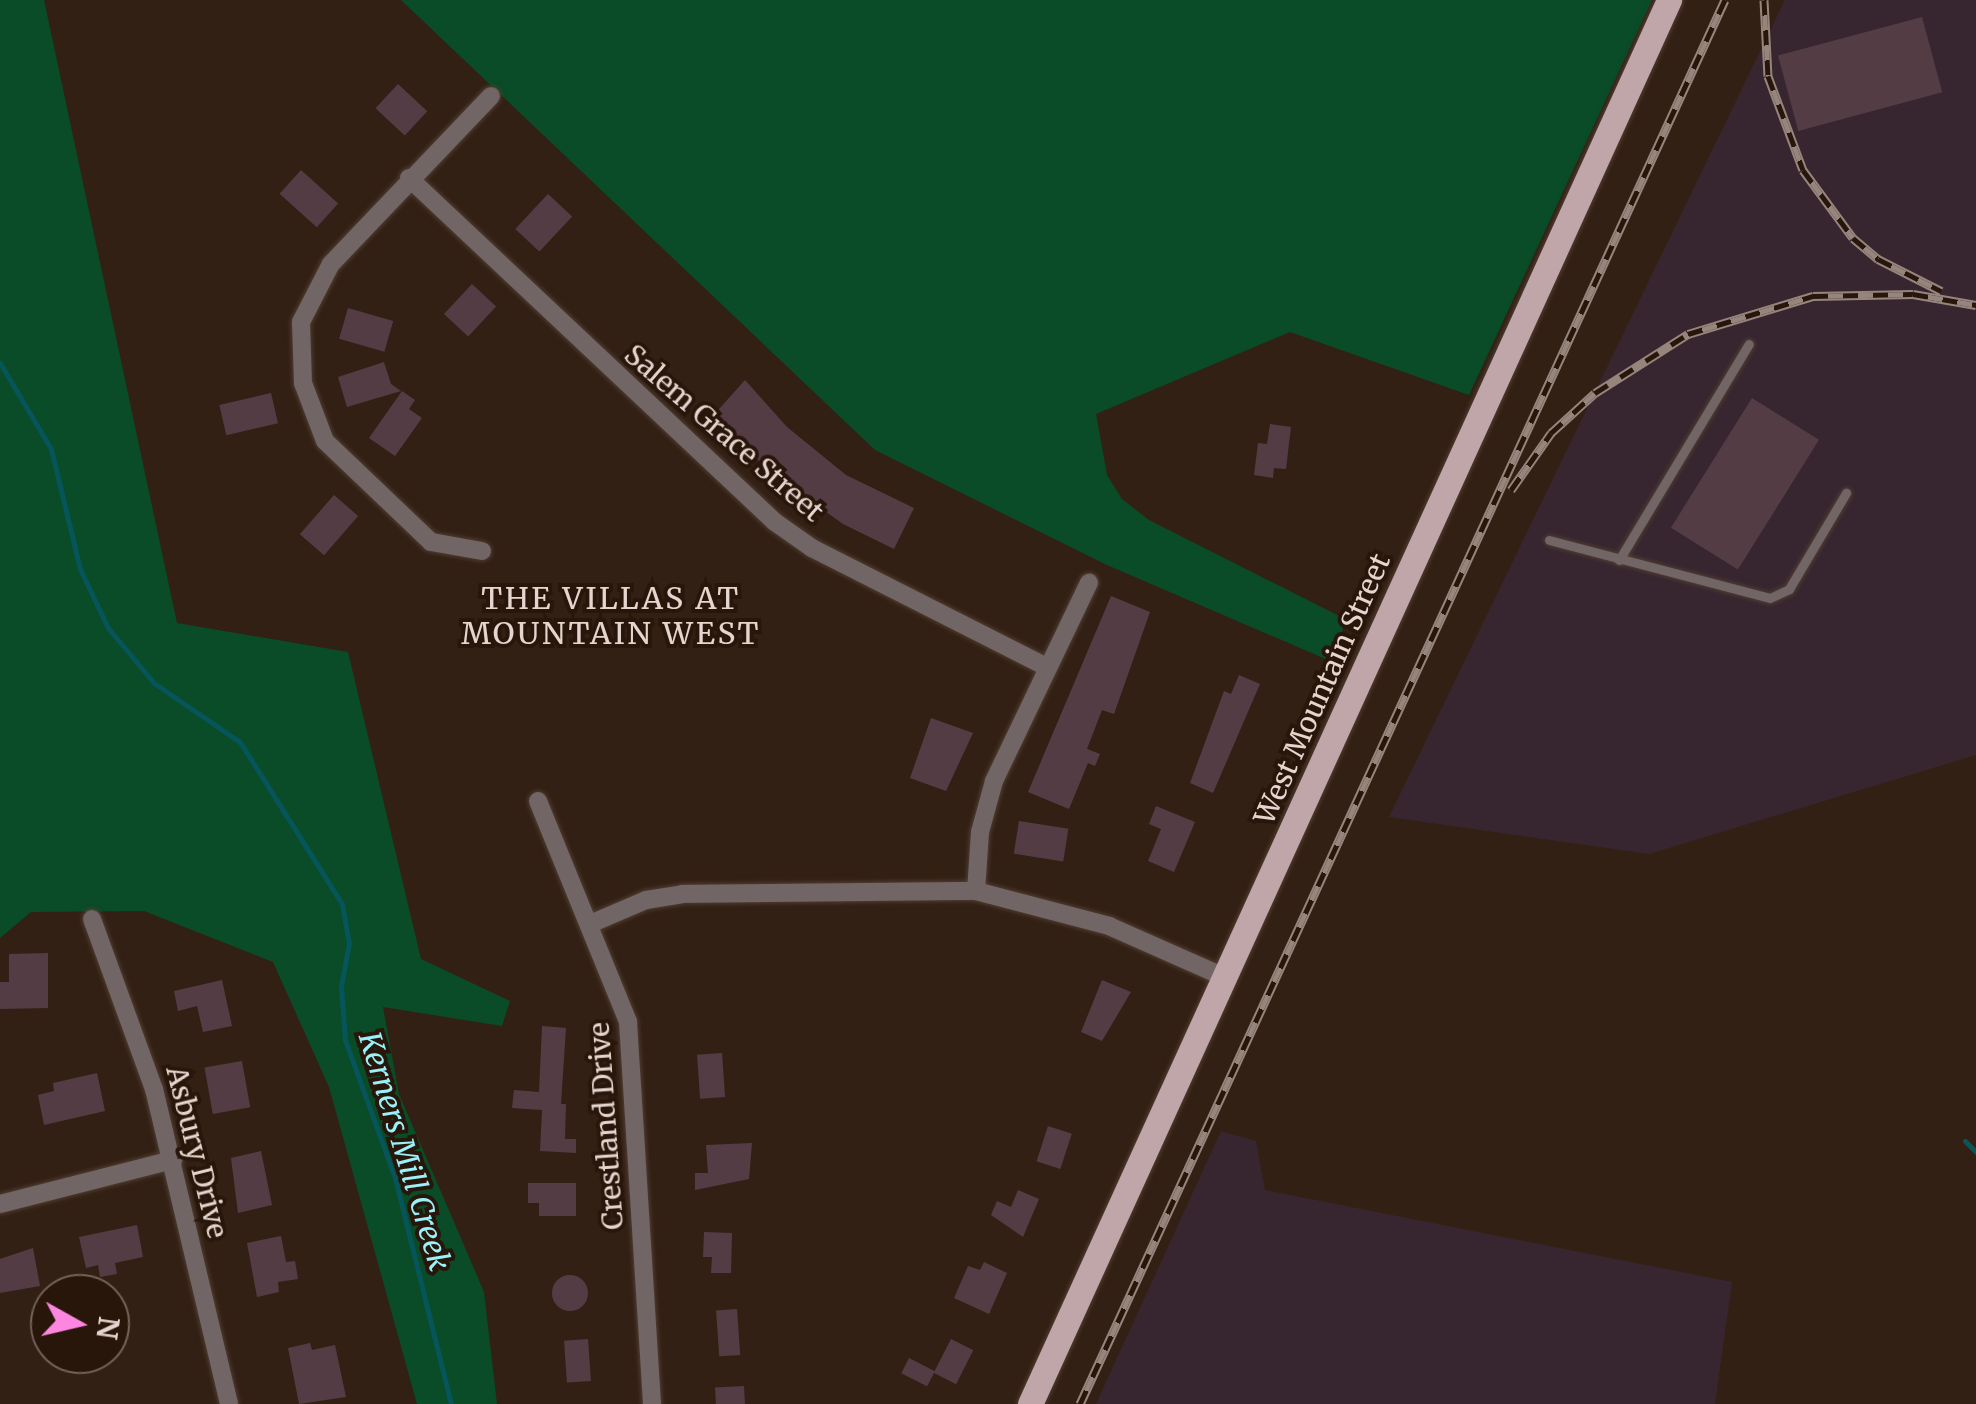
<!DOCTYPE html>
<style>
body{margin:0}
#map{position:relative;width:1976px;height:1404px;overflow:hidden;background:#332014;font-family:Merriweather,serif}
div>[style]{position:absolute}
.industrial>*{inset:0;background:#372630}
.green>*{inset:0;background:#094c27}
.stream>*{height:5px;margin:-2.5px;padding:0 2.5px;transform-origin:2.5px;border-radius:2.5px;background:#06555b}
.building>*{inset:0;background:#543c45;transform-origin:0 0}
.round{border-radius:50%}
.roads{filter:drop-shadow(0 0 2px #4f3d32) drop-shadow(0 0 2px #4f3d32)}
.lane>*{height:9px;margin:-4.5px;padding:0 4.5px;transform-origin:4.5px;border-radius:4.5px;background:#726566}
.street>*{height:18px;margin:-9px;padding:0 9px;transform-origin:9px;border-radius:9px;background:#726566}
.primary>*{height:25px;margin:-12.5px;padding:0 12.5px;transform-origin:12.5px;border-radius:12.5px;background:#c0a6a8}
.rail>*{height:9px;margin-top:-4.5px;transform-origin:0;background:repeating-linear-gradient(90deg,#29160b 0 15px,#95857c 0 30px);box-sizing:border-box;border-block:2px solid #95857c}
span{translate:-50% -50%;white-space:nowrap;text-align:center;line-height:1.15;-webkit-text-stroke:8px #29160b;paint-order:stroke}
.street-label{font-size:28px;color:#e4d6cf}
.neighbourhood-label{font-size:30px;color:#e4d6cf;letter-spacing:2.5px}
.water-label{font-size:30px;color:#99f2f9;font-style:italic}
.north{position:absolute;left:30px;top:1274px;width:100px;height:100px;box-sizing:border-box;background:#29160b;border:2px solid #746359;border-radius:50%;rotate:98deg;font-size:28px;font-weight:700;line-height:40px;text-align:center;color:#e4d6cf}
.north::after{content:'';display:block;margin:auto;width:35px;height:45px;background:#fd86e1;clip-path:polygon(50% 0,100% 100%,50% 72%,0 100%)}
</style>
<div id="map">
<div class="industrial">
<i style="clip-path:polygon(1785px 0,1976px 0,1976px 755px,1649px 854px,1389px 817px)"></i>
<i style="clip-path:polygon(1221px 1131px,1256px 1141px,1265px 1190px,1732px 1282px,1715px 1404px,1096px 1404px)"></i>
</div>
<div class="green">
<i style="clip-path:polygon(0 0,44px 0,177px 623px,348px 652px,421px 959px,510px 1001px,502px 1026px,383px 1007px,399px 1094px,484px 1292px,497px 1404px,417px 1404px,329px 1087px,273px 962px,144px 911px,31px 912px,0 938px)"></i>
<i style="clip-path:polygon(401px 0,1652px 0,1469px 395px,1290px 332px,1096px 414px,1107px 475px,1122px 499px,1149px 520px,1345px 619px,1335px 663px,1107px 565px,875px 450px)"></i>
</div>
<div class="stream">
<i style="left:0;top:363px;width:100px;rotate:59.3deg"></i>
<i style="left:51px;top:449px;width:123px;rotate:76.4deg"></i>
<i style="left:80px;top:569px;width:65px;rotate:64.6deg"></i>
<i style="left:108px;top:628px;width:72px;rotate:50.1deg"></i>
<i style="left:154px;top:683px;width:104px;rotate:34.5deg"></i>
<i style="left:240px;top:742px;width:191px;rotate:57.8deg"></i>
<i style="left:342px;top:904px;width:40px;rotate:80deg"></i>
<i style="left:349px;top:943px;width:44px;rotate:100.5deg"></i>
<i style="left:341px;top:986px;width:54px;rotate:85.8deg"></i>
<i style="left:345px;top:1040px;width:147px;rotate:70.1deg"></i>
<i style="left:395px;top:1178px;width:233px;rotate:76.1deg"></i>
<i style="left:1965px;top:1141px;width:16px;rotate:45deg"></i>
</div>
<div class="building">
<i style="left:1922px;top:17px;width:78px;height:149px;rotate:75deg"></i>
<i style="left:398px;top:84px;width:40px;height:33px;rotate:43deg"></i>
<i style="left:301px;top:170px;width:50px;height:32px;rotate:42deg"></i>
<i style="left:548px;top:194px;width:33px;height:48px;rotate:43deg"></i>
<i style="left:472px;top:284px;width:33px;height:41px;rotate:43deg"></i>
<i style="left:348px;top:308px;width:47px;height:32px;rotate:16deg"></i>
<i style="clip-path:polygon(384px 362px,391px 384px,401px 391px,347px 407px,338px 377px)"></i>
<i style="clip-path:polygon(745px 380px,787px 427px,846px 475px,914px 508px,894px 549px,843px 524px,772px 473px,712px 417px)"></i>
<i style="clip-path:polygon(402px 391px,415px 400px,409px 409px,422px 418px,395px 456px,369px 438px)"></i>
<i style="left:271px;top:393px;width:31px;height:53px;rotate:77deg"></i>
<i style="left:1752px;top:398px;width:79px;height:153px;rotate:32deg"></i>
<i style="clip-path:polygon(1270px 424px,1291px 427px,1286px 469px,1274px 468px,1273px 478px,1254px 475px,1258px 443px,1267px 444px)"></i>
<i style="left:334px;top:495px;width:32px;height:52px;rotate:41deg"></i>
<i style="clip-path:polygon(1111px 596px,1150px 612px,1114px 714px,1102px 710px,1087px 749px,1100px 754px,1095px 766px,1088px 763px,1069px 809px,1028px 792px)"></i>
<i style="clip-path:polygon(1239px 675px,1260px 684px,1213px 793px,1190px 783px,1224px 691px,1231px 694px)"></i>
<i style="clip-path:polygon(931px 718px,973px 733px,946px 791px,910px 778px)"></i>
<i style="clip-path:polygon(1156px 806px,1195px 822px,1174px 872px,1148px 861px,1161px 829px,1149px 824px)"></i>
<i style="left:1019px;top:821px;width:50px;height:33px;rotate:9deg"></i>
<i style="clip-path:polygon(48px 953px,48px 1008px,0 1009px,0 982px,9px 982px,9px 954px)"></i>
<i style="clip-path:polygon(222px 980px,232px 1026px,203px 1032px,197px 1006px,178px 1011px,174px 991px)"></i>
<i style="clip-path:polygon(1102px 980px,1131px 992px,1102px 1041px,1081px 1032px)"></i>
<i style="clip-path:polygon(542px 1026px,566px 1028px,561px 1104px,566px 1104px,565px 1139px,576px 1139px,576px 1153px,540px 1151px,542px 1110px,512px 1108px,514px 1090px,539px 1092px)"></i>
<i style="left:722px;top:1053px;width:44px;height:25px;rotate:86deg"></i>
<i style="left:242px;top:1061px;width:47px;height:38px;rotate:80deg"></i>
<i style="clip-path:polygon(97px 1073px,105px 1111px,44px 1125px,38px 1095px,54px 1091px,53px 1083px)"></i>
<i style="left:1048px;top:1126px;width:25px;height:37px;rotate:18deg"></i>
<i style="clip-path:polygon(752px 1143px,749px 1179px,695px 1190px,695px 1173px,708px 1173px,706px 1145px)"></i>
<i style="clip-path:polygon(261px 1151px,272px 1205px,238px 1213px,231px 1158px)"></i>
<i style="clip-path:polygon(528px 1183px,576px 1183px,576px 1216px,539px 1216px,539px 1203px,528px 1203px)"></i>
<i style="clip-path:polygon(1018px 1190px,1039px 1199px,1023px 1237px,991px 1215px,997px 1201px,1011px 1207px)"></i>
<i style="clip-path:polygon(137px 1225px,143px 1257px,115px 1263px,117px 1274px,100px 1277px,98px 1265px,86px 1268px,79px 1237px)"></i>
<i style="clip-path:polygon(704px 1232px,732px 1233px,731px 1273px,711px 1273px,712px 1257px,703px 1257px)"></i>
<i style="clip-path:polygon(281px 1236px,286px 1262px,295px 1261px,298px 1279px,278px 1282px,279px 1292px,257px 1297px,247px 1243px)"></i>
<i style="clip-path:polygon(33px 1248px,40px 1286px,0 1293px,0 1259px)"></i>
<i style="clip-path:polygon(984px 1262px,1007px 1273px,989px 1314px,954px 1298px,968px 1266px,980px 1270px)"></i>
<i class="round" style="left:552px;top:1275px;width:36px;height:36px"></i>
<i style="left:737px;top:1309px;width:46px;height:21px;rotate:86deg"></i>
<i style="left:588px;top:1339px;width:42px;height:24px;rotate:86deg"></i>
<i style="left:951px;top:1339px;width:25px;height:38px;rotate:27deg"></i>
<i style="clip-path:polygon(310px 1343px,312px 1350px,335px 1345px,346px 1397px,299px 1404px,288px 1348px)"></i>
<i style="left:909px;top:1358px;width:29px;height:17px;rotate:27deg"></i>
<i style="left:744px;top:1386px;width:18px;height:29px;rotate:87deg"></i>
</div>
<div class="roads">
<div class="lane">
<i style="left:1549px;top:540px;width:228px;rotate:14.7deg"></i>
<i style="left:1770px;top:598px;width:21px;rotate:-25deg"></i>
<i style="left:1789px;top:589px;width:112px;rotate:-59.3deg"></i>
<i style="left:1619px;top:560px;width:252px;rotate:-59deg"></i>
</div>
<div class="street">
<i style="left:409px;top:178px;width:502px;rotate:43.23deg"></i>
<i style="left:775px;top:522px;width:45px;rotate:35.1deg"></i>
<i style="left:812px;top:548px;width:263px;rotate:26.9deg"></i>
<i style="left:482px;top:551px;width:52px;rotate:-170deg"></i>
<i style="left:431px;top:542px;width:146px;rotate:-136.4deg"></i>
<i style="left:325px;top:441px;width:62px;rotate:-110.8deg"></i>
<i style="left:303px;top:383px;width:61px;rotate:-91.9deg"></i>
<i style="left:301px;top:322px;width:65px;rotate:-62.7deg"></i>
<i style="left:331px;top:264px;width:232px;rotate:-46.4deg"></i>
<i style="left:538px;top:801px;width:239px;rotate:67.8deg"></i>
<i style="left:628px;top:1022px;width:383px;rotate:86.4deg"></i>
<i style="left:976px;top:891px;width:59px;rotate:-86.1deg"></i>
<i style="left:980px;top:832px;width:53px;rotate:-74.6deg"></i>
<i style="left:994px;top:781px;width:220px;rotate:-64.4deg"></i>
<i style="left:92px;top:919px;width:181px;rotate:70deg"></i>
<i style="left:154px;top:1089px;width:324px;rotate:76.6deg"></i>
<i style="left:590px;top:924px;width:61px;rotate:-23.2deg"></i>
<i style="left:646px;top:900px;width:36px;rotate:-9deg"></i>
<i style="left:682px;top:894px;width:294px;rotate:-0.6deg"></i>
<i style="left:976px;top:891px;width:138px;rotate:14.7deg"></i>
<i style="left:1109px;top:926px;width:126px;rotate:23.9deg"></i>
<i style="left:0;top:1204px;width:179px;rotate:-14.3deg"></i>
</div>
<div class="primary">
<i style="left:1030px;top:1404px;width:1543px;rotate:-65.53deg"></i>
</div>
</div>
<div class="rail">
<i style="left:1764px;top:0;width:76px;rotate:87deg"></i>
<i style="left:1768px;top:76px;width:100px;rotate:69.6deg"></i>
<i style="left:1803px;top:170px;width:84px;rotate:53.7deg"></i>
<i style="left:1853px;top:238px;width:33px;rotate:40deg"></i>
<i style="left:1878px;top:259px;width:71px;rotate:26.9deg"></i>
<i style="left:1511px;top:490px;width:70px;rotate:-54.9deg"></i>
<i style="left:1551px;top:433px;width:59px;rotate:-42.3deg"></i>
<i style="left:1595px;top:393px;width:110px;rotate:-32.4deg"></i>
<i style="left:1688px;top:334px;width:131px;rotate:-16.9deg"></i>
<i style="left:1813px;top:296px;width:100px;rotate:-1.1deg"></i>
<i style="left:1913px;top:294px;width:64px;rotate:9.9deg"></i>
<i style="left:1080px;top:1404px;width:1545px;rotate:-65.33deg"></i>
</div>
<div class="street-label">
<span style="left:724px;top:433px;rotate:41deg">Salem Grace Street</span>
<span style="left:1322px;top:689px;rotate:-66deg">West Mountain Street</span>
<span style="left:606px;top:1126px;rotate:-94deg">Crestland Drive</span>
<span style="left:197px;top:1152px;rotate:76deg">Asbury Drive</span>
</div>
<div class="neighbourhood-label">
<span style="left:611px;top:615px">THE VILLAS AT<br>MOUNTAIN WEST</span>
</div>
<div class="water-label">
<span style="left:405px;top:1151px;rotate:73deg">Kerners Mill Creek</span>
</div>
<div class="north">N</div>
</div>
